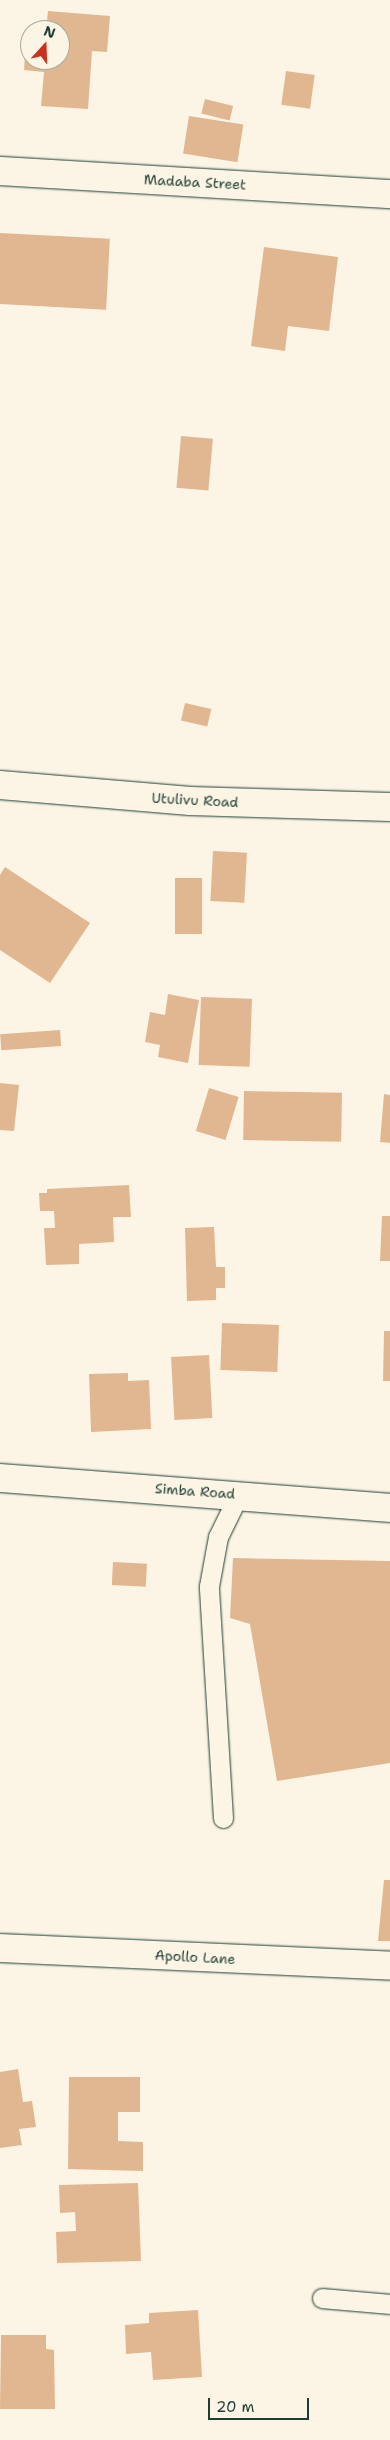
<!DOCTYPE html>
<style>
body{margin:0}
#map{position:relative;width:390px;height:2440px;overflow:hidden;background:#fcf5e5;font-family:"Shantell Sans",sans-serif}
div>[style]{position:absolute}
.building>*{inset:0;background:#e1b792;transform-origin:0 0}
.roads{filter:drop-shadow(0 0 1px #1f3d34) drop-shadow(0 0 1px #1f3d34)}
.service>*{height:19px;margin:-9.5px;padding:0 9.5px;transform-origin:9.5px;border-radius:9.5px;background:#fcf5e5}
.minor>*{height:28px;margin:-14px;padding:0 14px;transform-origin:14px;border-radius:14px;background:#fcf5e5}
span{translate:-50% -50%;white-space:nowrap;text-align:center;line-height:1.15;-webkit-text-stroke:4px #fcf5e5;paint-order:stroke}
.street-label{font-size:14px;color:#1f3d34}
.north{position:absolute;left:20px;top:20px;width:50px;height:50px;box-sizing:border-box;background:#fcf5e5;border:1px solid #a4ab9e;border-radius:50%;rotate:20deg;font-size:14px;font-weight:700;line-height:20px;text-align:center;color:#1f3d34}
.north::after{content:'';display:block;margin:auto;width:18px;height:22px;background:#c8321e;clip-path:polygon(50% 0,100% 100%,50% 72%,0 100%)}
.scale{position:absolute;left:208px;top:2398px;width:101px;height:22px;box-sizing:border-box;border:2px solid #1f3d34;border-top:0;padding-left:6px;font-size:15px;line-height:18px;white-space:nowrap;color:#1f3d34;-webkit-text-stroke:4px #fcf5e5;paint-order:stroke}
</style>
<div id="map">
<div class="building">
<i style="clip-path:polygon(48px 11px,110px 16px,107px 52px,92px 51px,88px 109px,41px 106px,44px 72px,24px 70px,26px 41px,30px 41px,30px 60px,60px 60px,60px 30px,46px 30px)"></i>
<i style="left:286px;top:71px;width:29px;height:34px;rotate:8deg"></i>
<i style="left:205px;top:99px;width:29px;height:15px;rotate:14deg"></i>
<i style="left:189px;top:116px;width:55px;height:38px;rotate:9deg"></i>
<i style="left:0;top:233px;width:110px;height:71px;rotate:3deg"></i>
<i style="clip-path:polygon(264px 247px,338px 257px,329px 331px,288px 326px,285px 351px,251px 346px)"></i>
<i style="left:181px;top:436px;width:32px;height:52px;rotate:5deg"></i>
<i style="left:185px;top:703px;width:27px;height:18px;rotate:13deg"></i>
<i style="left:213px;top:851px;width:34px;height:50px;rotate:3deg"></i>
<i style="clip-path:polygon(5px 867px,90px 923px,50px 983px,0 950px,0 875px)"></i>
<i style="left:175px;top:878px;width:27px;height:56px"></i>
<i style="clip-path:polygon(168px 994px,199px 1000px,188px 1063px,158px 1057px,160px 1045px,145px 1042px,150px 1012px,165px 1015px)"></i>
<i style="left:201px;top:997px;width:51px;height:68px;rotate:2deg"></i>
<i style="left:60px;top:1030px;width:16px;height:60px;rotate:86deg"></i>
<i style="clip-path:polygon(0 1083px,19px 1085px,14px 1131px,0 1130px)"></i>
<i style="left:209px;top:1088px;width:31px;height:45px;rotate:17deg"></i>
<i style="left:244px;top:1091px;width:98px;height:49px;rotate:1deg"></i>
<i style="clip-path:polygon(384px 1094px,390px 1095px,390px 1143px,380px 1142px)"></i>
<i style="clip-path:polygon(129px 1185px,131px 1217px,113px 1217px,114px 1242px,79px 1244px,79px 1264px,46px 1265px,44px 1228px,55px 1228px,54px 1211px,40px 1211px,39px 1193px,47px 1193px,47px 1189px)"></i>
<i style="clip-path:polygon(382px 1216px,390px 1216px,390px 1261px,380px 1261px)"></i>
<i style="clip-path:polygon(214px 1227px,216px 1267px,225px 1267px,225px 1288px,216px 1288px,216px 1300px,187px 1301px,185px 1228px)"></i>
<i style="left:222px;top:1323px;width:57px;height:47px;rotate:2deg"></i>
<i style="clip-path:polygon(384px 1331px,390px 1331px,390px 1381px,383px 1381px)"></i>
<i style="left:209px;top:1355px;width:63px;height:38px;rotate:87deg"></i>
<i style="clip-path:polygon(128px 1373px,128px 1381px,149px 1380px,151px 1429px,91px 1432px,89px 1374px)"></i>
<i style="clip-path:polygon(233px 1558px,390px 1561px,390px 1763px,277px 1781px,250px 1624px,230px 1618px)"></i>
<i style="left:113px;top:1562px;width:34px;height:23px;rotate:3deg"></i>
<i style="clip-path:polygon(384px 1880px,390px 1880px,390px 1941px,378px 1941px)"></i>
<i style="clip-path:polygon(18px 2069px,23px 2102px,32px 2101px,36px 2127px,19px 2129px,22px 2145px,0 2148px,0 2072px)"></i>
<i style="clip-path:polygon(69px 2077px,140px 2077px,140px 2112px,118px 2112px,118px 2141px,143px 2142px,143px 2171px,68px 2169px)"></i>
<i style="clip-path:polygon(138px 2183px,141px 2261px,57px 2263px,56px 2232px,76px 2231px,75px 2212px,60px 2213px,59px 2185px)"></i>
<i style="clip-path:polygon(198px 2310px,202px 2377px,153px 2380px,151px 2352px,126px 2354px,125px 2325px,149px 2323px,149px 2313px)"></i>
<i style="clip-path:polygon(1px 2335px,46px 2335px,46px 2349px,54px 2350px,55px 2409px,0 2409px)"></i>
</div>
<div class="roads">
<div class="service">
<i style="left:223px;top:1818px;width:232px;rotate:-93.5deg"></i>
<i style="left:209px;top:1586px;width:50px;rotate:-79.6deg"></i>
<i style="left:218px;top:1537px;width:48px;rotate:-64deg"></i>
<i style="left:322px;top:2298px;width:68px;rotate:5deg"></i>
</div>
<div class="minor">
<i style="left:0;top:171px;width:391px;rotate:3.4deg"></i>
<i style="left:0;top:785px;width:191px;rotate:4.8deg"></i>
<i style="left:190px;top:801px;width:200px;rotate:1.7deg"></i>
<i style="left:0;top:1478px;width:391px;rotate:4.4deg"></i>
<i style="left:0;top:1948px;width:390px;rotate:2.6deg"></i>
</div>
</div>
<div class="street-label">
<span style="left:195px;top:182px;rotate:3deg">Madaba Street</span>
<span style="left:195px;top:800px;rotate:3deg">Utulivu Road</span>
<span style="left:195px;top:1491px;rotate:4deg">Simba Road</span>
<span style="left:195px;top:1957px;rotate:3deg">Apollo Lane</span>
</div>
<div class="north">N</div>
<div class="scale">20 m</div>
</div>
